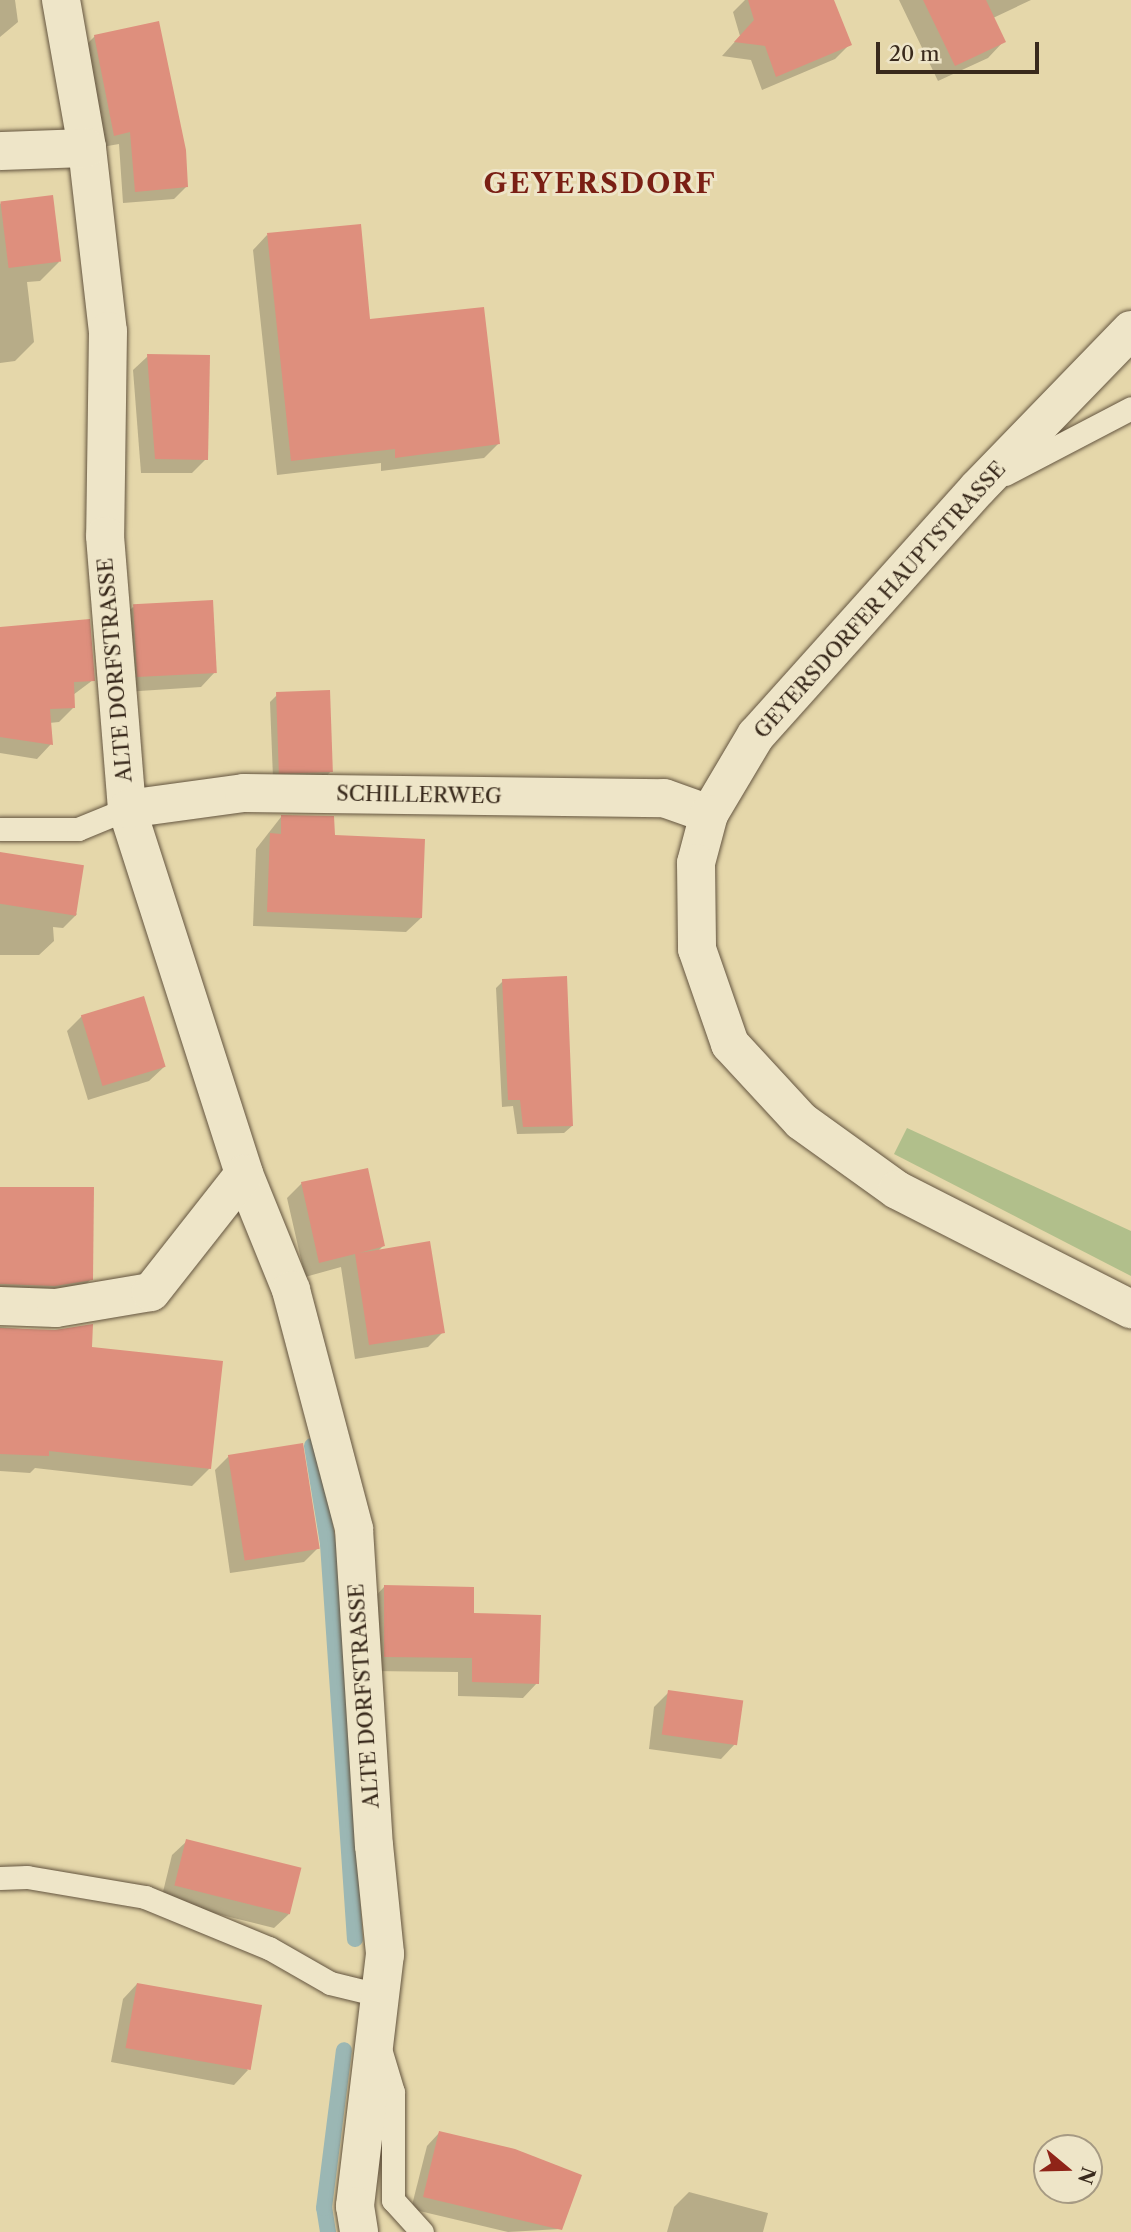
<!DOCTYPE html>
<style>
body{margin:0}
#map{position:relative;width:1131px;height:2232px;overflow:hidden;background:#e5d7aa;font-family:"Libre Caslon Text",serif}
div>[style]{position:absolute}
.green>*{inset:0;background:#b1bf8b}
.shadow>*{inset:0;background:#0003}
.stream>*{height:16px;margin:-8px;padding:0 8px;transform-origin:8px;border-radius:8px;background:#9bb7b4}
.building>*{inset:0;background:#de8f7d;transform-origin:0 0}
.roads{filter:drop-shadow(0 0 2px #645540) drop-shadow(0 0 2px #645540)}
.lane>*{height:23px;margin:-11.5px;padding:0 11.5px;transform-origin:11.5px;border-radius:11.5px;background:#eee5c8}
.street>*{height:38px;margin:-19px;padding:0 19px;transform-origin:19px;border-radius:19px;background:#eee5c8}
.secondary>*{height:38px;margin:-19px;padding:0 19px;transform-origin:19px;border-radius:19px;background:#eee5c8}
span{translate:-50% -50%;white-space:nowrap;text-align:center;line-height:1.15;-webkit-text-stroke:6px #eee5c8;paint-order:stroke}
.street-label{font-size:21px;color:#392a1c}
.district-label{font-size:28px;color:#7a1f14;font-weight:700;letter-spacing:2px}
.north{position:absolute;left:1033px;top:2134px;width:70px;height:70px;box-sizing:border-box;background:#eee5c8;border:2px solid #a69a83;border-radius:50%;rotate:109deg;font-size:19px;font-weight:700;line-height:28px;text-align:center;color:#392a1c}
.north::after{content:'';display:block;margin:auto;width:24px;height:32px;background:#8f2418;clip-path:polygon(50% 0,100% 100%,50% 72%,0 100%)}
.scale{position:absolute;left:876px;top:42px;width:163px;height:32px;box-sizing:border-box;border:4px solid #392a1c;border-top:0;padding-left:9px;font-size:21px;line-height:24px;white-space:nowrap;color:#392a1c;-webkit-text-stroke:5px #eee5c8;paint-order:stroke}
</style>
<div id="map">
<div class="green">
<i style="clip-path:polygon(907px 1128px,1131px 1231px,1131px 1276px,894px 1154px)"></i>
</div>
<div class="shadow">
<i style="clip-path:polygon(0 0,15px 0,18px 22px,0 37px)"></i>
<i style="clip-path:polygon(745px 0,833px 0,850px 44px,835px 59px,762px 90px,751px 60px,722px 56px,740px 36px,733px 12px)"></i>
<i style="clip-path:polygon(899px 0,1031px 0,993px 18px,1004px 41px,988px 58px,938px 81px)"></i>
<i style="clip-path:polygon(95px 36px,187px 186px,174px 199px,123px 203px,119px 144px,102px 147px,82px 49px)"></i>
<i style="clip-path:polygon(0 203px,59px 262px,40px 281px,27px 282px,34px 342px,15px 361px,0 363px)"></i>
<i style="clip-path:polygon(267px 235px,368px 321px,499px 443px,484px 458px,381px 471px,381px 463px,277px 475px,253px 250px)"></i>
<i style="clip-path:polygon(148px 356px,206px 459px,192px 473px,141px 473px,133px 370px)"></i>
<i style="clip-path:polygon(133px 607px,215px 672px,201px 687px,124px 692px,119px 621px)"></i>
<i style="clip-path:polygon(0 629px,93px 680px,73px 695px,73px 708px,59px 722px,49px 723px,51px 744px,37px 759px,0 753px)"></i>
<i style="clip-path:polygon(277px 695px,331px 771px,324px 779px,273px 778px,270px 702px)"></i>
<i style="clip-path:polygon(281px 817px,333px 837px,421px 918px,406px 932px,253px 926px,256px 849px)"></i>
<i style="clip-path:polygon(0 856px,77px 914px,63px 928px,53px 927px,54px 941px,39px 955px,0 955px)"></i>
<i style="clip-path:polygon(503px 981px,572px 1126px,564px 1133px,517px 1134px,513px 1106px,502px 1107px,496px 988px)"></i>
<i style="clip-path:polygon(82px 1016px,164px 1067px,149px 1081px,88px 1100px,67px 1031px)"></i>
<i style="clip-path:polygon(302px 1183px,383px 1246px,377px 1252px,443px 1332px,428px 1347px,355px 1359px,341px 1267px,305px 1277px,287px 1198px)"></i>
<i style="clip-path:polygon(0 1189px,91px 1279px,74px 1297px,0 1303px)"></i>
<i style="clip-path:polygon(0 1327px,56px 1332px,91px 1349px,210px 1468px,192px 1486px,35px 1468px,30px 1473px,0 1471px)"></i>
<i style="clip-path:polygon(229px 1456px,318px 1548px,304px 1562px,230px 1573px,215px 1470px)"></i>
<i style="clip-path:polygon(384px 1587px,472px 1615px,537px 1683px,523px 1698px,458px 1696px,458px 1672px,370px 1671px,370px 1602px)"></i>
<i style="clip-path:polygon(669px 1692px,735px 1744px,721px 1759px,649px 1749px,654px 1707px)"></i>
<i style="clip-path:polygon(187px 1841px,289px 1914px,274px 1928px,161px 1900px,172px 1855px)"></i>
<i style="clip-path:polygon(137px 1984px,248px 2070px,234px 2085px,111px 2062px,123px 1999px)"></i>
<i style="clip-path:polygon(439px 2133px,560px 2229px,508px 2232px,411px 2209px,427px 2146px)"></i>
<i style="clip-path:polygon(689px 2192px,768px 2213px,763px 2232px,667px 2232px,674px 2207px)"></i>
</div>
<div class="stream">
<i style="left:312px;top:1446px;width:99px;rotate:80.7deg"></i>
<i style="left:328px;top:1544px;width:396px;rotate:86.1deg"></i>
<i style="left:328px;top:2232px;width:24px;rotate:-99deg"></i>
<i style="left:324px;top:2208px;width:159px;rotate:-82.8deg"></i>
</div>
<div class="building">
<i style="clip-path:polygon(748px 0,834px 0,852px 45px,776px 77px,765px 46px,734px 42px,754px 20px)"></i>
<i style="clip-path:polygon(923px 0,986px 0,1006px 42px,955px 66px)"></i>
<i style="clip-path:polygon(159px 21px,186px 150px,188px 187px,135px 192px,130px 132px,114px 136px,94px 35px)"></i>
<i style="left:53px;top:195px;width:67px;height:53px;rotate:83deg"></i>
<i style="clip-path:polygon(361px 224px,370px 319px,484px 307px,500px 444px,395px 458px,395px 449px,291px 461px,267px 233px)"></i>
<i style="clip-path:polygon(147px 354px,210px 355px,208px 460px,155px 459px)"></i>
<i style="left:213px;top:600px;width:73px;height:80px;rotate:87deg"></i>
<i style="clip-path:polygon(90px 619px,95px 681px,74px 682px,75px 708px,50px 709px,53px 745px,0 737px,0 627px)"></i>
<i style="left:330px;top:690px;width:82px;height:54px;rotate:88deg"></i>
<i style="clip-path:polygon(281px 815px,334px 816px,335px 835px,425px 839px,422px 918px,267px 912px,270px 833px,281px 834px)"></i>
<i style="left:0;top:852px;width:85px;height:51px;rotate:9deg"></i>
<i style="clip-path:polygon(567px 976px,573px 1126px,523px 1127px,520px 1100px,508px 1100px,502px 979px)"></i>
<i style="left:144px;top:996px;width:74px;height:66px;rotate:73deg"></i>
<i style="clip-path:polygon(368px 1168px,385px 1246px,359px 1253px,430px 1241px,445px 1333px,369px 1345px,355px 1254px,319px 1263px,301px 1182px)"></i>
<i style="clip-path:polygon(0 1187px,94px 1187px,93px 1280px,55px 1286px,0 1284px)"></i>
<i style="clip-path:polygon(93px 1324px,92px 1347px,223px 1361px,211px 1469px,49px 1451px,49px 1456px,0 1454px,0 1328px,55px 1330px)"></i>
<i style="left:303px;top:1443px;width:107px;height:76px;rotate:81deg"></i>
<i style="clip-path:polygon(384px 1585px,474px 1587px,474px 1613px,541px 1615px,539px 1684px,472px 1682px,472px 1658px,384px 1657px)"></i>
<i style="left:668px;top:1690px;width:76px;height:45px;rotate:8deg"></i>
<i style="left:186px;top:1839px;width:119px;height:48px;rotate:14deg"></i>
<i style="left:137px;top:1983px;width:127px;height:66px;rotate:10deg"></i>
<i style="clip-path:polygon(439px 2131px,515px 2149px,582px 2175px,562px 2230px,423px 2197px)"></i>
</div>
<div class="roads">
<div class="lane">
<i style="left:1005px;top:474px;width:142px;rotate:-27.6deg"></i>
<i style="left:0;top:829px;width:78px"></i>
<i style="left:78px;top:829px;width:53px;rotate:-22.2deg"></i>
<i style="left:0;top:1878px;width:27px;rotate:-2deg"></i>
<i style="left:27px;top:1877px;width:120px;rotate:9.6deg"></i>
<i style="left:145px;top:1897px;width:134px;rotate:22.4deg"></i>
<i style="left:269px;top:1948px;width:70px;rotate:29.8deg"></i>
<i style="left:330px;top:1983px;width:50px;rotate:13.8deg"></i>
<i style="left:381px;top:2052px;width:42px;rotate:73.3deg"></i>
<i style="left:393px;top:2092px;width:108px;rotate:90deg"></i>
<i style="left:393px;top:2200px;width:43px;rotate:47.8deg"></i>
</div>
<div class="street">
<i style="left:61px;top:0;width:150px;rotate:80deg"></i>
<i style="left:87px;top:148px;width:184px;rotate:83.5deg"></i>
<i style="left:108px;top:331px;width:205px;rotate:90.8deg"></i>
<i style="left:105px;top:536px;width:274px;rotate:85.4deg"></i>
<i style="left:127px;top:809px;width:383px;rotate:72.2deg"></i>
<i style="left:244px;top:1174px;width:125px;rotate:67.9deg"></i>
<i style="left:291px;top:1290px;width:247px;rotate:75.2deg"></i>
<i style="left:354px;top:1529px;width:317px;rotate:86.4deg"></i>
<i style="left:374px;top:1845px;width:110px;rotate:84.2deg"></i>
<i style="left:385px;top:1954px;width:254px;rotate:96.8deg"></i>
<i style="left:355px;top:2206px;width:26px;rotate:81deg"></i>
<i style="left:0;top:151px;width:87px;rotate:-2deg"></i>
<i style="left:127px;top:809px;width:118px;rotate:-7.8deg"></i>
<i style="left:244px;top:793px;width:420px;rotate:0.7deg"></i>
<i style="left:664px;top:798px;width:48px;rotate:19.6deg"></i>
<i style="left:0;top:1306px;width:56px;rotate:2deg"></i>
<i style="left:56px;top:1308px;width:96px;rotate:-9.6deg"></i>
<i style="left:151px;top:1292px;width:150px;rotate:-51.8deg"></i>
</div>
<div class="secondary">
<i style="left:1131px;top:330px;width:221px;rotate:134.1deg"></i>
<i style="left:977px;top:489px;width:331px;rotate:131.9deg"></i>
<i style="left:756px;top:735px;width:92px;rotate:120.7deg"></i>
<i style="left:709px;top:814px;width:51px;rotate:104.9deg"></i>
<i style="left:696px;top:863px;width:86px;rotate:89.3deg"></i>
<i style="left:697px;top:949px;width:101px;rotate:70.8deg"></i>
<i style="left:730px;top:1044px;width:105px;rotate:47.3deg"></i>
<i style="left:801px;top:1121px;width:118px;rotate:35.7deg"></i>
<i style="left:897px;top:1190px;width:263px;rotate:27deg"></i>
</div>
</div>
<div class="street-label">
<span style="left:880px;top:600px;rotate:-48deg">GEYERSDORFER HAUPTSTRASSE</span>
<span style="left:115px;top:670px;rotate:-95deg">ALTE DORFSTRASSE</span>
<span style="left:419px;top:795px;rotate:1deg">SCHILLERWEG</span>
<span style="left:364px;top:1696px;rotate:-94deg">ALTE DORFSTRASSE</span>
</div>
<div class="district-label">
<span style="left:600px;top:183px">GEYERSDORF</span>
</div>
<div class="north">N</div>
<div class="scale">20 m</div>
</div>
